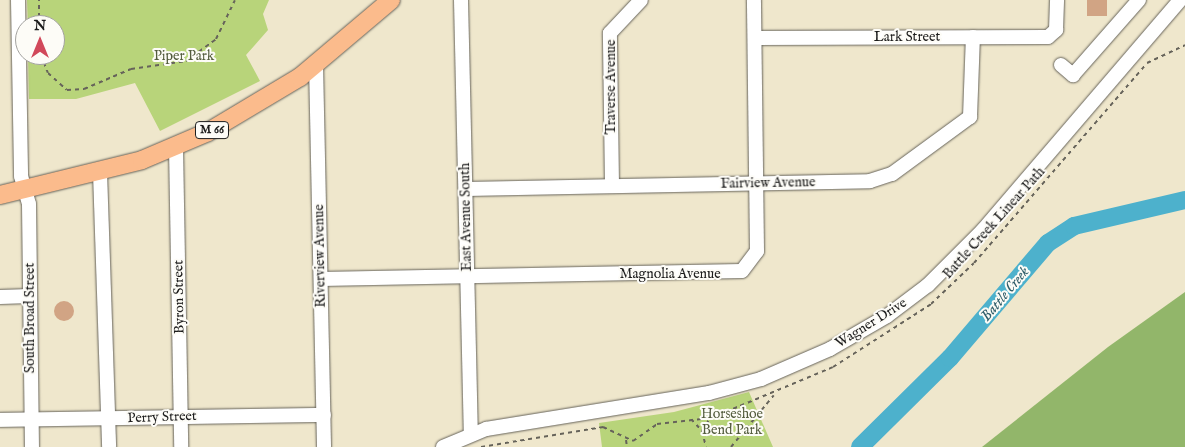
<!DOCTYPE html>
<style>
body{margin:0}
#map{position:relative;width:1185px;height:447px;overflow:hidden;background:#efe7cc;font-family:"IM FELL English",serif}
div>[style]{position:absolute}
.green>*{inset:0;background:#b8d47a}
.forest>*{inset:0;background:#92b66a}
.river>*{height:18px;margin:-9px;padding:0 9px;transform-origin:9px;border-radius:9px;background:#4db1cc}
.building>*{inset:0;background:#d1a484;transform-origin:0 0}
.round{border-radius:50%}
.path>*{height:2px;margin-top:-1px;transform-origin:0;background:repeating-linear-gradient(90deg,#66635a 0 4px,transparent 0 8px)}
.roads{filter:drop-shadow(0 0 1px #66635a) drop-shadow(0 0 1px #66635a)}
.minor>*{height:14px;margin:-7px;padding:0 7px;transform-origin:7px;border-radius:7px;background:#fff}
.major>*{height:18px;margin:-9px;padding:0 9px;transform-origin:9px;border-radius:9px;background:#fbbb8c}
span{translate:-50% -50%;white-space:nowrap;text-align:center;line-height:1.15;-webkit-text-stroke:4px #fdfcf7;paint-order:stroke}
.shield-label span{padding:1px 4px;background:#fdfcf7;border:1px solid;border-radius:4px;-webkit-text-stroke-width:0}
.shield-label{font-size:12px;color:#1c1c1c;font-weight:700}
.street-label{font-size:14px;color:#1c1c1c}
.park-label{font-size:14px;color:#535c3d}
.water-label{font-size:15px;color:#325f6b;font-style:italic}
.north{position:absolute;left:15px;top:15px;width:50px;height:50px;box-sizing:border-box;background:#fdfcf7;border:1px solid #a3a29f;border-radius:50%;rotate:0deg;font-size:14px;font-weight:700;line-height:20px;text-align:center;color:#1c1c1c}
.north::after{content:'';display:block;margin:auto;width:18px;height:22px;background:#d1495b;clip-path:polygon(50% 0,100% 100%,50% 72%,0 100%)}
</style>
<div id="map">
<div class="green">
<i style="clip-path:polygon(27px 0,269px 0,263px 14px,268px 30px,246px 55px,260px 81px,160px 131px,135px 83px,76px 99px,29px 99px,28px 55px,55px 55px,55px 25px,28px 25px)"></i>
<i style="clip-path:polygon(749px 392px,773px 447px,602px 447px,599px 423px,674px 412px)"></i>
</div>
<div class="forest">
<i style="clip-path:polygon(1185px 292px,1185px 447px,982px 447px,1108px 347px)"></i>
</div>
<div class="river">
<i style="left:860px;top:447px;width:127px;rotate:-44.7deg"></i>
<i style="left:950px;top:358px;width:151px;rotate:-49.6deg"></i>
<i style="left:1048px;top:243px;width:31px;rotate:-33deg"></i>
<i style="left:1074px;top:226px;width:114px;rotate:-13.2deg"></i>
</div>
<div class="building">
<i style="left:1087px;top:0;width:20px;height:16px"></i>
<i class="round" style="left:54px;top:301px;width:20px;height:20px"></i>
</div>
<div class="path">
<i style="left:39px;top:25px;width:25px;rotate:-90deg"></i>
<i style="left:41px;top:55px;width:19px;rotate:69deg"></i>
<i style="left:48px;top:73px;width:25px;rotate:42deg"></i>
<i style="left:67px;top:90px;width:17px;rotate:-3deg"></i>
<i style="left:84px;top:89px;width:51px;rotate:-23.1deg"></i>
<i style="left:131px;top:69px;width:56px;rotate:-8.3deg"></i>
<i style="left:186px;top:61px;width:37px;rotate:-36deg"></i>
<i style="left:216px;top:39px;width:43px;rotate:-64deg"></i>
<i style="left:691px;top:419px;width:16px;rotate:47deg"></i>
<i style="left:702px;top:431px;width:16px;rotate:76deg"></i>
<i style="left:702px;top:431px;width:15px;rotate:-58deg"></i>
<i style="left:626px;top:440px;width:7px;rotate:82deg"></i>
<i style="left:481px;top:447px;width:124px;rotate:-9.3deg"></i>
<i style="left:603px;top:427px;width:33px;rotate:25deg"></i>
<i style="left:633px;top:441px;width:29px;rotate:-35deg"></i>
<i style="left:657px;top:424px;width:54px;rotate:-6.3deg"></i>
<i style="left:711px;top:418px;width:132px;rotate:-22.7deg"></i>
<i style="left:833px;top:367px;width:117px;rotate:-32.7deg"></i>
<i style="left:931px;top:304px;width:59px;rotate:-43.6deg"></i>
<i style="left:974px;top:263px;width:264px;rotate:-49.1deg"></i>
<i style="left:1147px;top:63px;width:42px;rotate:-25.3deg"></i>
<i style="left:731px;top:447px;width:67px;rotate:-50.4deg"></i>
</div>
<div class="roads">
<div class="minor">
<i style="left:18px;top:0;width:176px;rotate:89deg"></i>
<i style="left:21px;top:176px;width:29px;rotate:74deg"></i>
<i style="left:29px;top:204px;width:243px;rotate:89.3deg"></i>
<i style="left:461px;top:0;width:433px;rotate:88.7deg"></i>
<i style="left:755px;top:38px;width:293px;rotate:-0.2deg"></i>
<i style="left:1048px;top:37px;width:11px;rotate:-41deg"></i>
<i style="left:1056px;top:30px;width:30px;rotate:-88deg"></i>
<i style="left:316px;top:64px;width:383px;rotate:88.8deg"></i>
<i style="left:1061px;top:65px;width:16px;rotate:40deg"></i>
<i style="left:1073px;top:75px;width:100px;rotate:-48.7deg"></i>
<i style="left:176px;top:147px;width:300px;rotate:89deg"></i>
<i style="left:100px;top:172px;width:275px;rotate:88.1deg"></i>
<i style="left:612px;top:185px;width:152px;rotate:-90.8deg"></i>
<i style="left:610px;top:33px;width:45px;rotate:-46.8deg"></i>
<i style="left:466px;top:189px;width:404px;rotate:-1.1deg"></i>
<i style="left:870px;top:181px;width:23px;rotate:-18deg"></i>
<i style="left:892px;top:174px;width:97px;rotate:-36.2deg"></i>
<i style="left:970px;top:117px;width:80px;rotate:-87.9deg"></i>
<i style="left:321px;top:279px;width:421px;rotate:-1.1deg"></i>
<i style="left:742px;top:271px;width:25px;rotate:-53deg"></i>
<i style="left:757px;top:251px;width:251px;rotate:-90.7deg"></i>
<i style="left:0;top:297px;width:30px;rotate:-2deg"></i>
<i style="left:0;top:420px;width:324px;rotate:-0.9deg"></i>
<i style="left:443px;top:447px;width:47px;rotate:-22.7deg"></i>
<i style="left:486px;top:429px;width:226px;rotate:-9.2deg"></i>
<i style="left:709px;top:393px;width:54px;rotate:-15.1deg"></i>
<i style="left:761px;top:379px;width:75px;rotate:-23.5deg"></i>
<i style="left:830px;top:349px;width:66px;rotate:-30.1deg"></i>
<i style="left:887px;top:316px;width:51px;rotate:-37.1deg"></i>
<i style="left:928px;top:285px;width:78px;rotate:-45deg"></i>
<i style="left:983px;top:230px;width:303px;rotate:-49.4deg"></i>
</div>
<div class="major">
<i style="left:0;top:195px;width:146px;rotate:-13.8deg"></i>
<i style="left:142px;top:160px;width:72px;rotate:-23deg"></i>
<i style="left:208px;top:132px;width:107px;rotate:-30.9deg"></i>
<i style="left:300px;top:77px;width:119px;rotate:-40.2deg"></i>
</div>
</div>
<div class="shield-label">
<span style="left:212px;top:130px">M 66</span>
</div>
<div class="street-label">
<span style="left:907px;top:37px">Lark Street</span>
<span style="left:611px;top:87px;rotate:-90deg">Traverse Avenue</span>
<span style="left:768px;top:183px;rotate:-1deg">Fairview Avenue</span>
<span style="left:466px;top:217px;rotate:-91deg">East Avenue South</span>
<span style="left:994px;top:223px;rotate:-48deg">Battle Creek Linear Path</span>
<span style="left:320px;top:256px;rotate:-91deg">Riverview Avenue</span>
<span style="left:670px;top:274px">Magnolia Avenue</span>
<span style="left:179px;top:297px;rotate:-91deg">Byron Street</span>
<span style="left:30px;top:318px;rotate:-90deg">South Broad Street</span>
<span style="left:871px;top:323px;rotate:-32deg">Wagner Drive</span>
<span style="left:162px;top:417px;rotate:-2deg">Perry Street</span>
</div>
<div class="park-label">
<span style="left:184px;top:56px">Piper Park</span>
<span style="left:732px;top:422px">Horseshoe<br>Bend Park</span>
</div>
<div class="water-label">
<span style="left:1005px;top:294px;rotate:-50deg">Battle Creek</span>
</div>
<div class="north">N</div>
</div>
